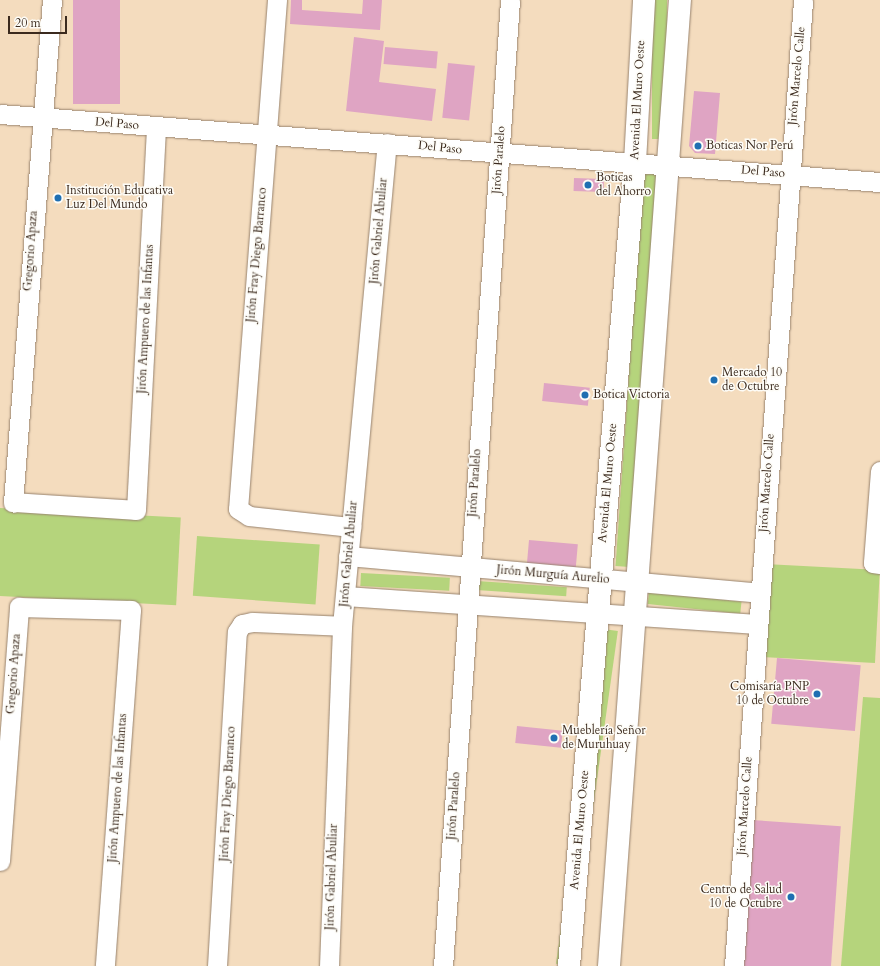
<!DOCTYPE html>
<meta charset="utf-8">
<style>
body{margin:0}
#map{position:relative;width:880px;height:966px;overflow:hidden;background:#f4dcbe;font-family:Cardo,serif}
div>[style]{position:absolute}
.green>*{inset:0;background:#b5d47c;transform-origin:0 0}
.building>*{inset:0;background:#dfa4c3;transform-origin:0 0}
.roads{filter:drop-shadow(0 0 1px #98836e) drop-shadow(0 0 1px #98836e)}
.minor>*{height:19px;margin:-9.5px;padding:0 9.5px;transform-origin:9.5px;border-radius:9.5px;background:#fff}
.major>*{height:22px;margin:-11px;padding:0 11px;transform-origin:11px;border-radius:11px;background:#fff}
.dots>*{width:11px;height:11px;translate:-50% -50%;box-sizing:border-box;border:2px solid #fdfcf7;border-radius:50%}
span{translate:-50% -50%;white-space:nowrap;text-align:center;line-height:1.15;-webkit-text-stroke:3px #fdfcf7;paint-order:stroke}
.street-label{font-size:12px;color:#3b2a1e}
.poi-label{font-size:12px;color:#3b2a1e}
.left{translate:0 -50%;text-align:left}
.right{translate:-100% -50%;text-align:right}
.scale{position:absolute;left:8px;top:16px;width:59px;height:18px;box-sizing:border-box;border:2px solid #3b2a1e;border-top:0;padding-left:5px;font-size:12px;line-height:14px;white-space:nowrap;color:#3b2a1e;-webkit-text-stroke:3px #fdfcf7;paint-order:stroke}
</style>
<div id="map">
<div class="green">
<i style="left:652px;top:0;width:15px;height:139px"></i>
<i style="left:643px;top:173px;width:14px;height:394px;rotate:4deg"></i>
<i style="left:0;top:508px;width:181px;height:88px;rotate:3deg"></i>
<i style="left:197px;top:536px;width:123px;height:60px;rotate:4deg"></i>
<i style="left:765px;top:564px;width:115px;height:93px;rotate:3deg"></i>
<i style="left:361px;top:573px;width:89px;height:13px;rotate:3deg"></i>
<i style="left:477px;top:581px;width:90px;height:9px;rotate:4deg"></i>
<i style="left:649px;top:592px;width:93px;height:12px;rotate:6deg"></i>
<i style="left:603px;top:629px;width:15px;height:338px;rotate:8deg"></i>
<i style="clip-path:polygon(863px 697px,880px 698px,880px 966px,841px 966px)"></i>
</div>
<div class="building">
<i style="left:73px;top:0;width:47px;height:104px"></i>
<i style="clip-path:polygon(291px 0,302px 0,302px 10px,362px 14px,363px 0,382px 0,380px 30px,290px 24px)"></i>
<i style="clip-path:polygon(354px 37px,384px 41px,379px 82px,436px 89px,432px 121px,346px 111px)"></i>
<i style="left:385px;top:47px;width:53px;height:17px;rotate:5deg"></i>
<i style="left:448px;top:63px;width:27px;height:55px;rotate:6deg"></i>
<i style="clip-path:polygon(694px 91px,720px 93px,715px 154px,695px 153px,689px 146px)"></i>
<i style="left:574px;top:178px;width:30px;height:13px;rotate:2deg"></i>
<i style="left:544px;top:383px;width:46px;height:18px;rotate:6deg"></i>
<i style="left:529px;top:540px;width:49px;height:30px;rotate:5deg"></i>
<i style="left:777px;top:658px;width:84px;height:66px;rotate:5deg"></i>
<i style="left:517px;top:726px;width:46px;height:17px;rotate:6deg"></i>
<i style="left:752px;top:820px;width:89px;height:146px;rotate:4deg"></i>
</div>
<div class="roads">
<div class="minor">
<i style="left:52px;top:0;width:504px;rotate:94.44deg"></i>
<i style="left:13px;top:502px;width:123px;rotate:3.7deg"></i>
<i style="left:136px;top:510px;width:384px;rotate:-87deg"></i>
<i style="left:277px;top:0;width:510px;rotate:94.38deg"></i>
<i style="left:238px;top:509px;width:13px;rotate:32deg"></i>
<i style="left:249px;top:516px;width:103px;rotate:6.2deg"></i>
<i style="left:0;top:114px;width:883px;rotate:4.42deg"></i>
<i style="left:880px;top:471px;width:92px;rotate:94.4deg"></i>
<i style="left:873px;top:563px;width:7px;rotate:8deg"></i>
<i style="left:348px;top:556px;width:413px;rotate:5.1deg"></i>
<i style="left:345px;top:596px;width:413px;rotate:3.9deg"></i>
<i style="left:0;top:861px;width:255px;rotate:-85.7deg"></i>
<i style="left:19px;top:607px;width:112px;rotate:1.5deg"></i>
<i style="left:131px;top:610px;width:357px;rotate:94.2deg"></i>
<i style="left:217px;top:966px;width:335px;rotate:-86.6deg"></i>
<i style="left:237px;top:632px;width:9px;rotate:-58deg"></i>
<i style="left:242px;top:624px;width:10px;rotate:-11deg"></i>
<i style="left:252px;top:622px;width:90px;rotate:2.5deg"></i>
<i style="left:329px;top:966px;width:340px;rotate:-87.8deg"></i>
<i style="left:342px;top:626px;width:485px;rotate:-84.7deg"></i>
<i style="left:443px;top:966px;width:968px;rotate:-86.03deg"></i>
<i style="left:734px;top:966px;width:968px;rotate:-85.91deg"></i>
</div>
<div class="major">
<i style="left:569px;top:966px;width:807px;rotate:-85.31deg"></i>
<i style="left:635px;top:162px;width:162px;rotate:-86.8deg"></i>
<i style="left:609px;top:966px;width:969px;rotate:-85.8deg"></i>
</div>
</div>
<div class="dots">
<i style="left:698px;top:146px;background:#1f6fb2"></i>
<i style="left:588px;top:185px;background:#1f6fb2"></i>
<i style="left:58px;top:198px;background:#1f6fb2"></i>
<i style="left:714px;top:380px;background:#1f6fb2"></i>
<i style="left:585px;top:395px;background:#1f6fb2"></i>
<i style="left:817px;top:694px;background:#1f6fb2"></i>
<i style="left:554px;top:738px;background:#1f6fb2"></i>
<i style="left:791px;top:897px;background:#1f6fb2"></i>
</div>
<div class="street-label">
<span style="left:797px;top:76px;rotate:-85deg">Jirón Marcelo Calle</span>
<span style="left:638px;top:100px;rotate:-87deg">Avenida El Muro Oeste</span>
<span style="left:117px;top:124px;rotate:5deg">Del Paso</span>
<span style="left:440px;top:148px;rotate:6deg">Del Paso</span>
<span style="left:499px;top:160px;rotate:-86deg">Jirón Paralelo</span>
<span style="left:763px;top:172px;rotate:5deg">Del Paso</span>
<span style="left:379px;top:231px;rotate:-85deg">Jirón Gabriel Abuliar</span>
<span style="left:31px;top:251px;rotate:-86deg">Gregorio Apaza</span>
<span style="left:257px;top:255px;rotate:-85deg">Jirón Fray Diego Barranco</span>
<span style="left:146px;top:319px;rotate:-87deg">Jirón Ampuero de las Infantas</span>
<span style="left:475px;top:483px;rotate:-86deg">Jirón Paralelo</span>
<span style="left:608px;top:483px;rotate:-85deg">Avenida El Muro Oeste</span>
<span style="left:767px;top:483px;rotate:-86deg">Jirón Marcelo Calle</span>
<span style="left:349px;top:554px;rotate:-85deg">Jirón Gabriel Abuliar</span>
<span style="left:553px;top:575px;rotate:5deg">Jirón Murguía Aurelio</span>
<span style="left:14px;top:674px;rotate:-86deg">Gregorio Apaza</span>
<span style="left:118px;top:788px;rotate:-86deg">Jirón Ampuero de las Infantas</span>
<span style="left:228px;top:794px;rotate:-87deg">Jirón Fray Diego Barranco</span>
<span style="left:454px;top:806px;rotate:-86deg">Jirón Paralelo</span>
<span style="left:745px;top:806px;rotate:-86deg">Jirón Marcelo Calle</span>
<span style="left:580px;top:830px;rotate:-85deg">Avenida El Muro Oeste</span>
<span style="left:332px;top:877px;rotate:-88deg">Jirón Gabriel Abuliar</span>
</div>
<div class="poi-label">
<span class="left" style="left:706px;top:146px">Boticas Nor Perú</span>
<span class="left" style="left:596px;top:185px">Boticas<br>del Ahorro</span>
<span class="left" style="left:66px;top:198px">Institución Educativa<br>Luz Del Mundo</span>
<span class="left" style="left:722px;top:380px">Mercado 10<br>de Octubre</span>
<span class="left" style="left:593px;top:395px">Botica Victoria</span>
<span class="right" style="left:809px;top:694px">Comisaría PNP<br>10 de Octubre</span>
<span class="left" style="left:562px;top:738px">Mueblería Señor<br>de Muruhuay</span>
<span class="right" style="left:782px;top:897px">Centro de Salud<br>10 de Octubre</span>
</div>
<div class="scale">20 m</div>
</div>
